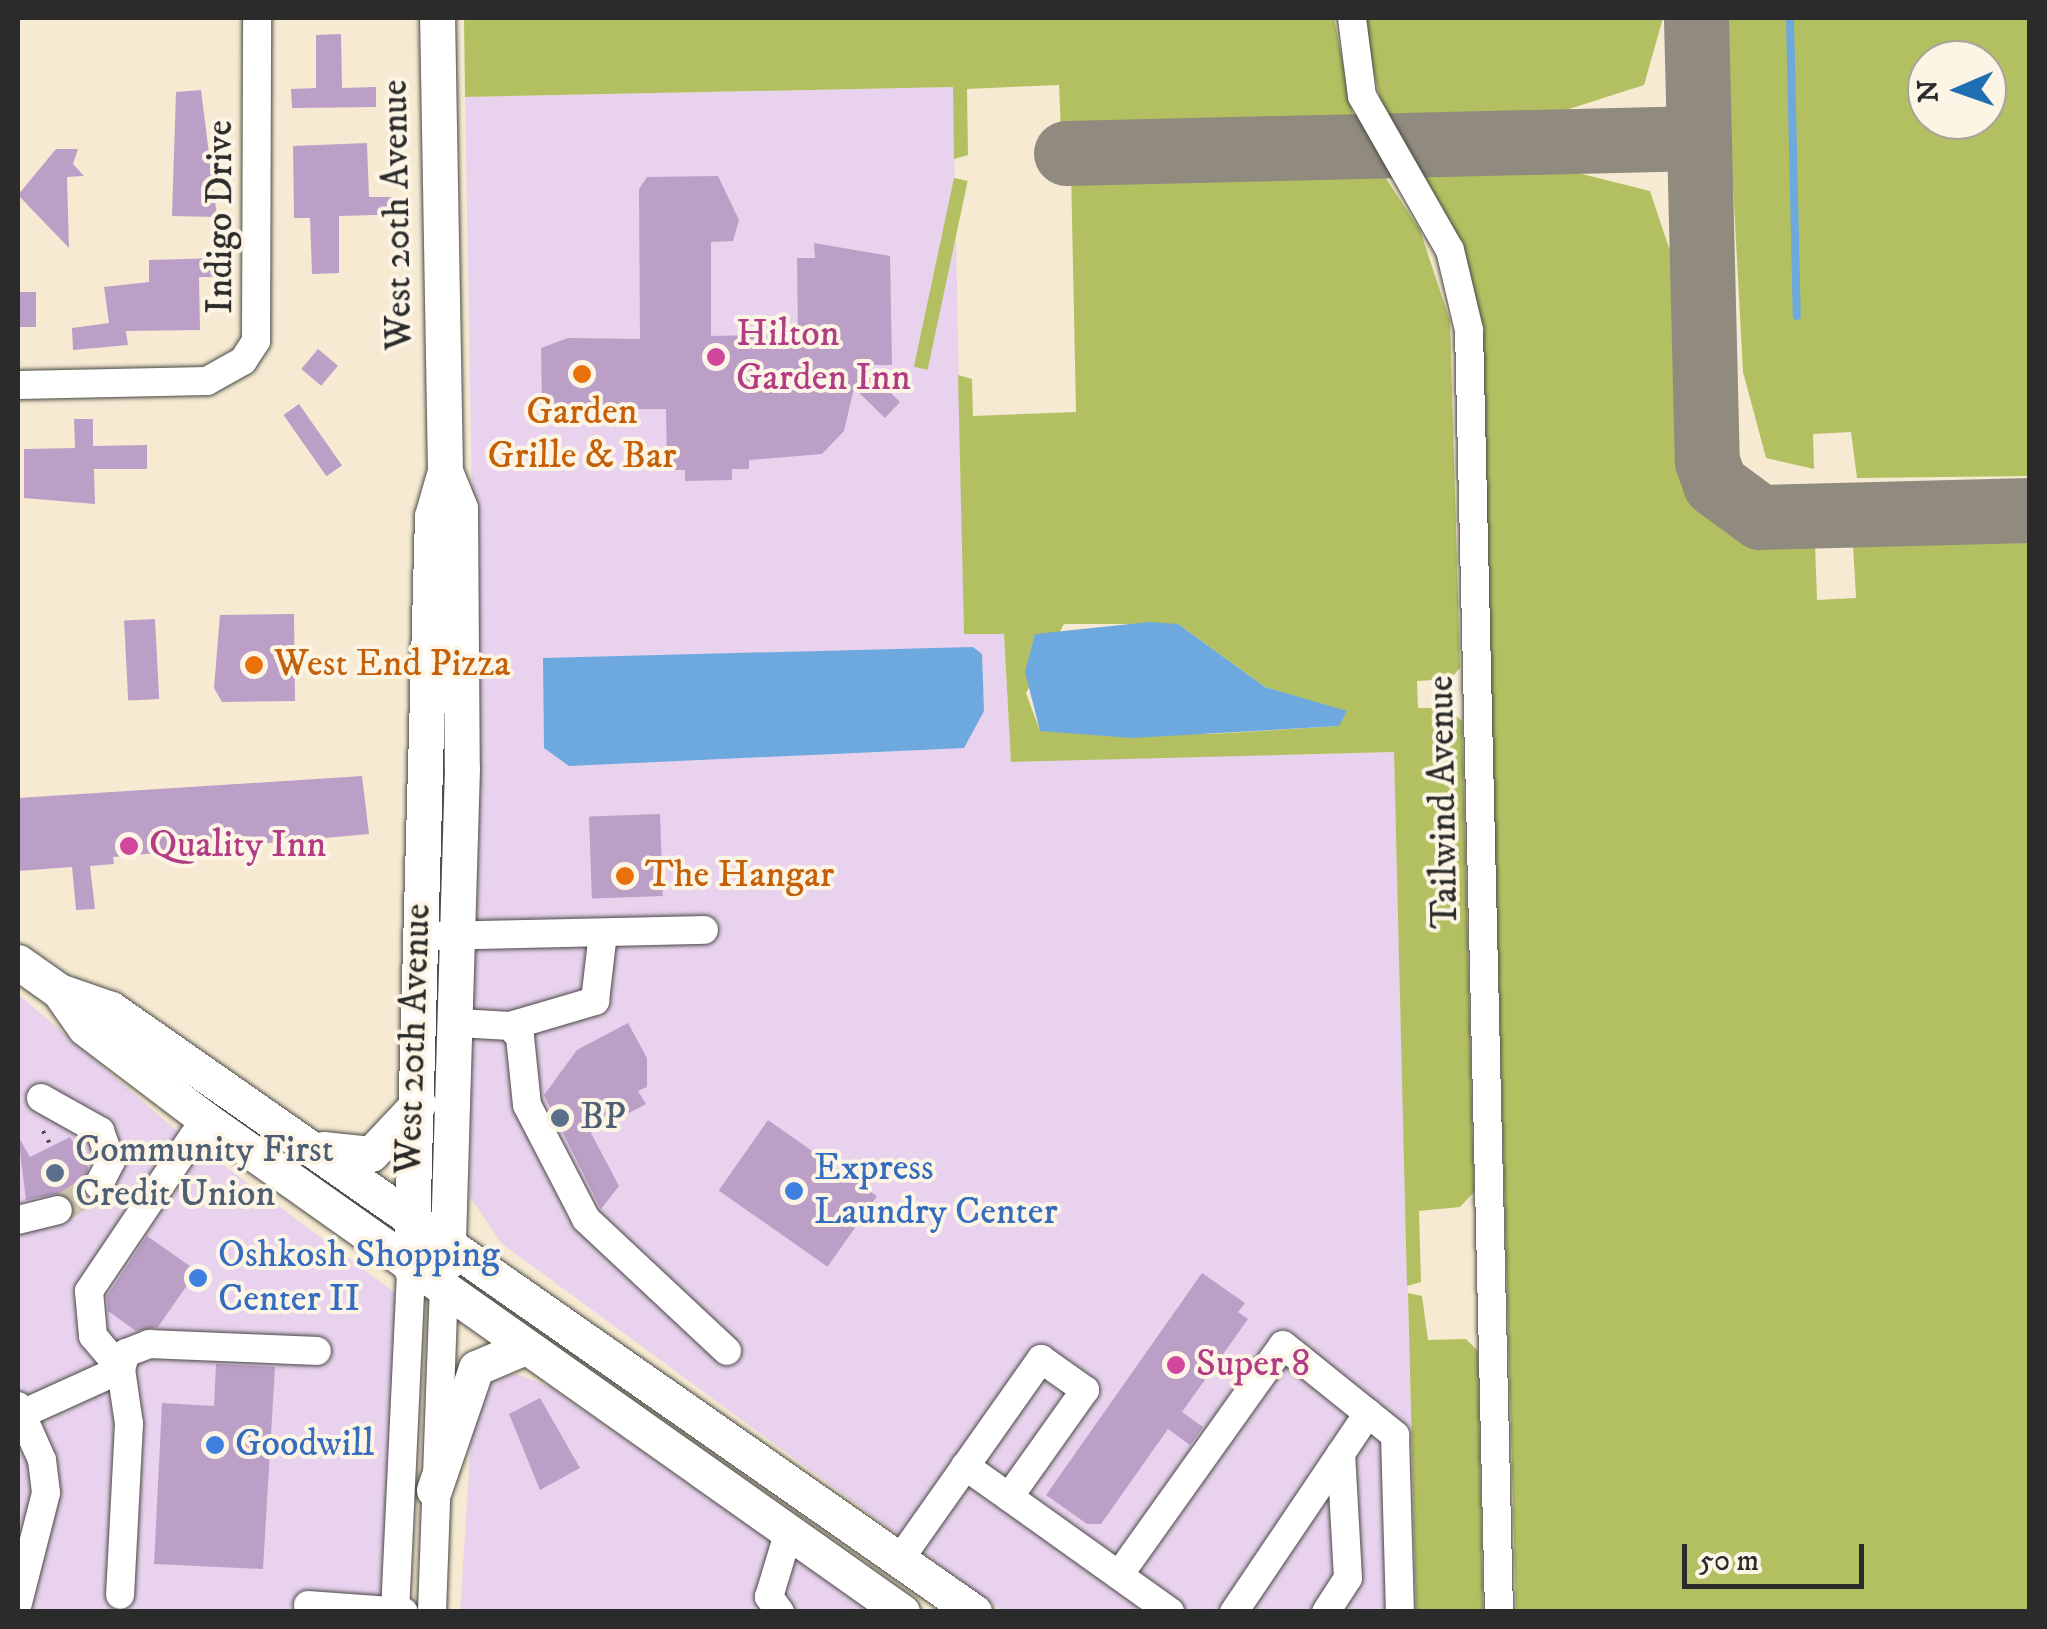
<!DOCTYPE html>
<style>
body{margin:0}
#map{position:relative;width:2047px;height:1629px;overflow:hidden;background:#f6ebd2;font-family:"IM FELL DW Pica",serif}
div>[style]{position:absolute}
.built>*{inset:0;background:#e8d2ee}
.green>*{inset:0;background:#b3c062;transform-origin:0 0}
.water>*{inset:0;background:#6da9de}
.stream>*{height:8px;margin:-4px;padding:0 4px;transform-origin:4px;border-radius:4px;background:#6da9de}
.taxiway>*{height:65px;margin:-32.5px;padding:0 32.5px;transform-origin:32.5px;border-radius:32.5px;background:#908b7e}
.building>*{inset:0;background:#bc9fc7;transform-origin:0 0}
.minor-tunnel>*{height:28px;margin-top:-14px;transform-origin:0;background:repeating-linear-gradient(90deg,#cdc5b1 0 28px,transparent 0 42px)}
.path>*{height:4px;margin-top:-2px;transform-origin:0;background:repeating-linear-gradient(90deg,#494844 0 2.5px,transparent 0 10.5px)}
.roads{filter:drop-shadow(0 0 2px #494844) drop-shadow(0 0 2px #494844)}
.minor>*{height:28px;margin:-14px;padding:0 14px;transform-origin:14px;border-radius:14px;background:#fff}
.major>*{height:35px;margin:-17.5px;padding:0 17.5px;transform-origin:17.5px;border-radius:17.5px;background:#fff}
.dots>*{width:28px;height:28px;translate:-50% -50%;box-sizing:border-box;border:5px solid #fcf5e5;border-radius:50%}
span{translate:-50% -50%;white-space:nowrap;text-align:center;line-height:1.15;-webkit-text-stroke:8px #fcf5e5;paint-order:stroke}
.street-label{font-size:38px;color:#2b2b2b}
.hotel-label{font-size:38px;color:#b23c85}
.left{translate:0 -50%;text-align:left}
.food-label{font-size:38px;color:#c56008}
.service-label{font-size:38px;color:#4e5e75}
.shop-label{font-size:38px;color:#366cbe}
.frame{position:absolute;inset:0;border:20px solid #2b2b2b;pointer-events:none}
.north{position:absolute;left:1907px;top:40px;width:100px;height:100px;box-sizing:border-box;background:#fcf5e5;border:2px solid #a8a49b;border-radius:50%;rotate:268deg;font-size:28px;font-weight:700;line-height:40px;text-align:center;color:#2b2b2b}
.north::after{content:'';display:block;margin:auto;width:35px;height:45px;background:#1f6fb2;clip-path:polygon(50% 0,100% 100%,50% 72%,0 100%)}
.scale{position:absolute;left:1682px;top:1544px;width:182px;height:45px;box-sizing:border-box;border:5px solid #2b2b2b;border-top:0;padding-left:12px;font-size:30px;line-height:35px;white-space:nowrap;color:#2b2b2b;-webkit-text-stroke:8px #fcf5e5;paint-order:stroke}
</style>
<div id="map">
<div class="built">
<i style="clip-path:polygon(953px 87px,964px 633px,1004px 633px,1011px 761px,1394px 752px,1416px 1611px,1002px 1611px,501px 1243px,470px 1197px,476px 733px,465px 97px)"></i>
<i style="clip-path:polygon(18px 994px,175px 1129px,409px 1303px,395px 1611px,18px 1611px)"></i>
<i style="clip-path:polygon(517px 1374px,552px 1388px,872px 1611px,460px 1612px,472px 1424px,487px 1382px)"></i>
</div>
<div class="green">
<i style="clip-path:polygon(464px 18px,1334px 18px,1355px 125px,1061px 135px,1059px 85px,967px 89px,968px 155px,954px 159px,953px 87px,465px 97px)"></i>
<i style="clip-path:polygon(1361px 18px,1663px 18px,1644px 85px,1566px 110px,1386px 123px)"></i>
<i style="clip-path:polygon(evenodd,1724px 18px,2029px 18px,2029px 476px,1857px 478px,1851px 432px,1813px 434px,1814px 469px,1766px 458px,1743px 372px,1724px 18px,1987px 60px,1987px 120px,1927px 120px,1927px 60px,1987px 60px)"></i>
<i style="clip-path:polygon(evenodd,1377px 165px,1420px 230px,1450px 321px,1460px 668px,1450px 679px,1417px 681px,1418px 708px,1447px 708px,1462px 721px,1474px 1192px,1460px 1207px,1419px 1211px,1421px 1282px,1407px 1286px,1394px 752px,1011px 762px,1004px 634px,964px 634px,958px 375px,972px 379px,973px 416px,1076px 412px,1071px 169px,1377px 165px,1064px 624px,1178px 624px,1265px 687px,1346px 712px,1338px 726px,1211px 734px,1040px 731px,1026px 693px,1064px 624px)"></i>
<i style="clip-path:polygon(1413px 165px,1562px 169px,1650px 191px,1676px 269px,1688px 495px,1734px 537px,1762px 547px,1815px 543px,1817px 600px,1856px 598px,1853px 544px,2029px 539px,2029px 1611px,1516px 1611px,1481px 346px)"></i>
<i style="left:954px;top:178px;width:14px;height:193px;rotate:12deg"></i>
<i style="clip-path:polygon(1408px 1293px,1422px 1296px,1428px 1340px,1466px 1339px,1478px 1351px,1483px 1611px,1416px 1611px)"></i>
</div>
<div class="water">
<i style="clip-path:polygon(1149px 622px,1178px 624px,1265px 687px,1347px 711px,1339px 726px,1132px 738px,1040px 731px,1025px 672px,1035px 634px)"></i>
<i style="clip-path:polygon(973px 647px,982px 654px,984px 711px,964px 748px,569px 766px,544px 748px,543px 658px)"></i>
</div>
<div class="stream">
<i style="left:1790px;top:18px;width:298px;rotate:88.7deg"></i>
</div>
<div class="taxiway">
<i style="left:1696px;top:18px;width:443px;rotate:88.6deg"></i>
<i style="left:1707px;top:461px;width:24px;rotate:71deg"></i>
<i style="left:1715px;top:484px;width:56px;rotate:36.3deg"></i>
<i style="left:1760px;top:517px;width:270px;rotate:-1.5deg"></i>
<i style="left:1066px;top:153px;width:633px;rotate:-1.36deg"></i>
</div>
<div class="building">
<i style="clip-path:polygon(341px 34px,342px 88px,376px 87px,376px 107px,292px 108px,291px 89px,316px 88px,316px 35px)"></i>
<i style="clip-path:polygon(201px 90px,217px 217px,172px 216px,176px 92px)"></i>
<i style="clip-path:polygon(367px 143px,369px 197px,412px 197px,412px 214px,339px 216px,339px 273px,312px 274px,310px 218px,294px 218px,293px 146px)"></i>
<i style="clip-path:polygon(56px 149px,78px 149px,73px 164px,84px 176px,67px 177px,69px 248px,18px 195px)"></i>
<i style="clip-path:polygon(718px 176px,739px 220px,733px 241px,711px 242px,711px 336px,798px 334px,797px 258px,815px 258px,814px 243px,890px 256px,892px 365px,862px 365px,900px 402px,885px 418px,854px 388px,844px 431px,822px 454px,749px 460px,749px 469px,732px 469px,732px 480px,685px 481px,685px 470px,667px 470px,666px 409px,555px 409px,542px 401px,541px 348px,568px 338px,640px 339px,639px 189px,647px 177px)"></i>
<i style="clip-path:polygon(221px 258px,221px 277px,199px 277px,200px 330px,126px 331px,128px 345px,73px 350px,72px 328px,109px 323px,104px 287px,149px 282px,149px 260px)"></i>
<i style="left:18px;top:292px;width:18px;height:35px"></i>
<i style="left:318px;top:349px;width:26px;height:26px;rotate:40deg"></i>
<i style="left:299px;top:404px;width:75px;height:19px;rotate:55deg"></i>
<i style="clip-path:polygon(74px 419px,93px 419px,93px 446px,147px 445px,147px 469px,94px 469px,95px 504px,24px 498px,24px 449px,75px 448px)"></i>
<i style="clip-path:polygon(294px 614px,295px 701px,222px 702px,214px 688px,220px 615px)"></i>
<i style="left:155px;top:619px;width:80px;height:31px;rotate:87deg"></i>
<i style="clip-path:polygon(362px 776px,369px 834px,113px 857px,114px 864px,90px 866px,95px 909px,76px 910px,72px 867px,18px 871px,18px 798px)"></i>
<i style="left:660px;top:814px;width:82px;height:71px;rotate:88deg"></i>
<i style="clip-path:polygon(628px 1023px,647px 1058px,647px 1087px,638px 1091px,646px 1104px,591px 1133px,619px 1186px,601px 1209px,544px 1095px,577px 1050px)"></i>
<i style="left:768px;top:1120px;width:133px;height:86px;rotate:35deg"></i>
<i style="clip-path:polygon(18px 1136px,30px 1157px,70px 1137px,88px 1167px,84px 1194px,96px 1202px,75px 1214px,62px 1193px,26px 1200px)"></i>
<i style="clip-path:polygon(147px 1236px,197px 1271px,158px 1327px,136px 1331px,108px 1311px,107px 1296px)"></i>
<i style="clip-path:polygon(1202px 1273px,1245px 1303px,1238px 1312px,1248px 1319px,1182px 1412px,1203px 1427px,1190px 1445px,1168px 1429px,1101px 1524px,1087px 1524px,1046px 1495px)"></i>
<i style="clip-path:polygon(216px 1364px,275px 1367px,263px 1569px,154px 1564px,162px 1403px,214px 1406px)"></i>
<i style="clip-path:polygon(540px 1398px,580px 1468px,540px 1490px,509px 1414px)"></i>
</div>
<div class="minor-tunnel">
<i style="left:58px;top:1210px;width:48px;rotate:-31.4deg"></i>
</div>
<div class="path">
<i style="left:43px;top:1131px;width:15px;rotate:62deg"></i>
</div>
<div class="roads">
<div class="minor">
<i style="left:1352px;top:18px;width:79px;rotate:82.7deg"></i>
<i style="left:1362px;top:96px;width:177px;rotate:60.3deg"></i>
<i style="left:1450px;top:250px;width:82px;rotate:76.6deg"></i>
<i style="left:1469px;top:330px;width:1282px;rotate:88.66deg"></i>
<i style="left:18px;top:385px;width:189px;rotate:-1.2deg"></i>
<i style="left:207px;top:381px;width:41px;rotate:-29.1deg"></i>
<i style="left:243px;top:361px;width:24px;rotate:-57deg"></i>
<i style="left:256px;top:341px;width:323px;rotate:-89.8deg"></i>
<i style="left:437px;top:936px;width:267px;rotate:-1.3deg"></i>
<i style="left:459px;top:1023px;width:51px;rotate:3.4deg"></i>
<i style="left:510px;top:1026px;width:15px;rotate:48deg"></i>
<i style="left:520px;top:1037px;width:68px;rotate:84.1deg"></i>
<i style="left:527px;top:1105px;width:128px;rotate:62.6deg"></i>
<i style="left:586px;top:1219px;width:193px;rotate:43.1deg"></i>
<i style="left:510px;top:1026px;width:89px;rotate:-16.4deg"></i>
<i style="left:595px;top:1001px;width:68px;rotate:-83.3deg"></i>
<i style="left:41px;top:1098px;width:68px;rotate:29.2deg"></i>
<i style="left:100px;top:1131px;width:32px;rotate:70deg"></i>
<i style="left:111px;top:1161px;width:27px;rotate:117deg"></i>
<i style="left:18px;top:1220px;width:41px;rotate:-14deg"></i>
<i style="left:121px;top:1369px;width:43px;rotate:-130.3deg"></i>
<i style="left:93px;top:1336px;width:45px;rotate:-95.1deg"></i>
<i style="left:89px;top:1291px;width:207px;rotate:-56deg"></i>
<i style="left:121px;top:1369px;width:17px;rotate:-73deg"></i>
<i style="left:126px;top:1353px;width:26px;rotate:-21deg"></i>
<i style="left:150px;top:1344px;width:167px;rotate:2.4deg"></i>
<i style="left:18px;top:1406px;width:59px;rotate:66deg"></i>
<i style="left:42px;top:1460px;width:33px;rotate:83deg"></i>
<i style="left:46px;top:1493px;width:114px;rotate:104.3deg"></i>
<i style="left:22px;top:1414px;width:109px;rotate:-24.4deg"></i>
<i style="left:121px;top:1369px;width:56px;rotate:81.7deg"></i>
<i style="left:129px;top:1424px;width:171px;rotate:93deg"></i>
<i style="left:965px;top:1466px;width:54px;rotate:35.2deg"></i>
<i style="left:900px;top:1559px;width:245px;rotate:-54.8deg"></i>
<i style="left:1041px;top:1359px;width:54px;rotate:35.2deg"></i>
<i style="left:1085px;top:1390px;width:131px;rotate:125.4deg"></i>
<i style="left:1009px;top:1497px;width:198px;rotate:35.5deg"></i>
<i style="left:1119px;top:1575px;width:282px;rotate:-54.5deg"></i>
<i style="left:1283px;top:1345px;width:144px;rotate:38.8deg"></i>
<i style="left:1395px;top:1435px;width:177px;rotate:88.4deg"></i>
<i style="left:308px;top:1605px;width:96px;rotate:4.2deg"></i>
<i style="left:395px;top:1612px;width:344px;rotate:-87.3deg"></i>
<i style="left:432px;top:1612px;width:322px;rotate:-87.9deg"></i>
<i style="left:780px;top:1612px;width:19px;rotate:-126deg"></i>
<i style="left:769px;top:1597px;width:66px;rotate:-73.2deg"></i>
<i style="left:1234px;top:1612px;width:240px;rotate:-56deg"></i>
<i style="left:1326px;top:1612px;width:40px;rotate:-57.1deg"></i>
<i style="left:1348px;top:1578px;width:125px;rotate:-93.2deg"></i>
</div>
<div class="major">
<i style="left:445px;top:471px;width:40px;rotate:68deg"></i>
<i style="left:460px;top:508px;width:260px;rotate:89.6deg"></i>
<i style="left:462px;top:768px;width:494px;rotate:91.7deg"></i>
<i style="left:18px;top:962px;width:50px;rotate:35.3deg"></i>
<i style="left:59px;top:991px;width:55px;rotate:19.1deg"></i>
<i style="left:111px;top:1009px;width:1053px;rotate:34.94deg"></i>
<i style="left:59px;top:991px;width:45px;rotate:54.9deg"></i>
<i style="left:85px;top:1028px;width:151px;rotate:37.2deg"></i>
<i style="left:205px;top:1119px;width:854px;rotate:35.27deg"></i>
<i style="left:323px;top:1149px;width:48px;rotate:5.9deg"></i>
<i style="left:371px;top:1154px;width:69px;rotate:-46.8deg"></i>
<i style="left:411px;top:1268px;width:752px;rotate:-88.4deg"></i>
<i style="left:432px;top:516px;width:47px;rotate:-73.9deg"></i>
<i style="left:445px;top:471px;width:453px;rotate:-91deg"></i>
<i style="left:434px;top:1490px;width:129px;rotate:-71deg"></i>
<i style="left:476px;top:1368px;width:53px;rotate:-23.2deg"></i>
</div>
</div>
<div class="dots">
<i style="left:716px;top:357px;background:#d1479c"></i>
<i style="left:582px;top:374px;background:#e8710a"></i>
<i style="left:254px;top:665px;background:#e8710a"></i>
<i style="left:129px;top:846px;background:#d1479c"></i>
<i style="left:625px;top:876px;background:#e8710a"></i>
<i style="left:560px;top:1118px;background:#5c6f8a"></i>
<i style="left:55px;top:1173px;background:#5c6f8a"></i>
<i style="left:794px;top:1191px;background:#3f7fe0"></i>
<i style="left:198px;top:1278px;background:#3f7fe0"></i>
<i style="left:1176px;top:1365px;background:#d1479c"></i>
<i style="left:215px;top:1445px;background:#3f7fe0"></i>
</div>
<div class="street-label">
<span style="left:398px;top:215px;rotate:-91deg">West 20th Avenue</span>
<span style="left:221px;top:217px;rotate:-90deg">Indigo Drive</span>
<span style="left:1444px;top:802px;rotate:-91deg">Tailwind Avenue</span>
<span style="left:414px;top:1039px;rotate:-88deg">West 20th Avenue</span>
</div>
<div class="hotel-label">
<span class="left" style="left:736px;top:357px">Hilton<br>Garden Inn</span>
<span class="left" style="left:149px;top:846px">Quality Inn</span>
<span class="left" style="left:1196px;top:1365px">Super 8</span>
</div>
<div class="food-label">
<span style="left:582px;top:435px">Garden<br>Grille &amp; Bar</span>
<span class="left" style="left:274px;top:665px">West End Pizza</span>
<span class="left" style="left:645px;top:876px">The Hangar</span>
</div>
<div class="service-label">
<span class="left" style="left:580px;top:1118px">BP</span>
<span class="left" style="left:75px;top:1173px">Community First<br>Credit Union</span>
</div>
<div class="shop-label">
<span class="left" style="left:814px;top:1191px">Express<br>Laundry Center</span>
<span class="left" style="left:218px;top:1278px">Oshkosh Shopping<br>Center II</span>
<span class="left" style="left:235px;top:1445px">Goodwill</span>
</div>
<div class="frame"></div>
<div class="north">N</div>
<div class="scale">50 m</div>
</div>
